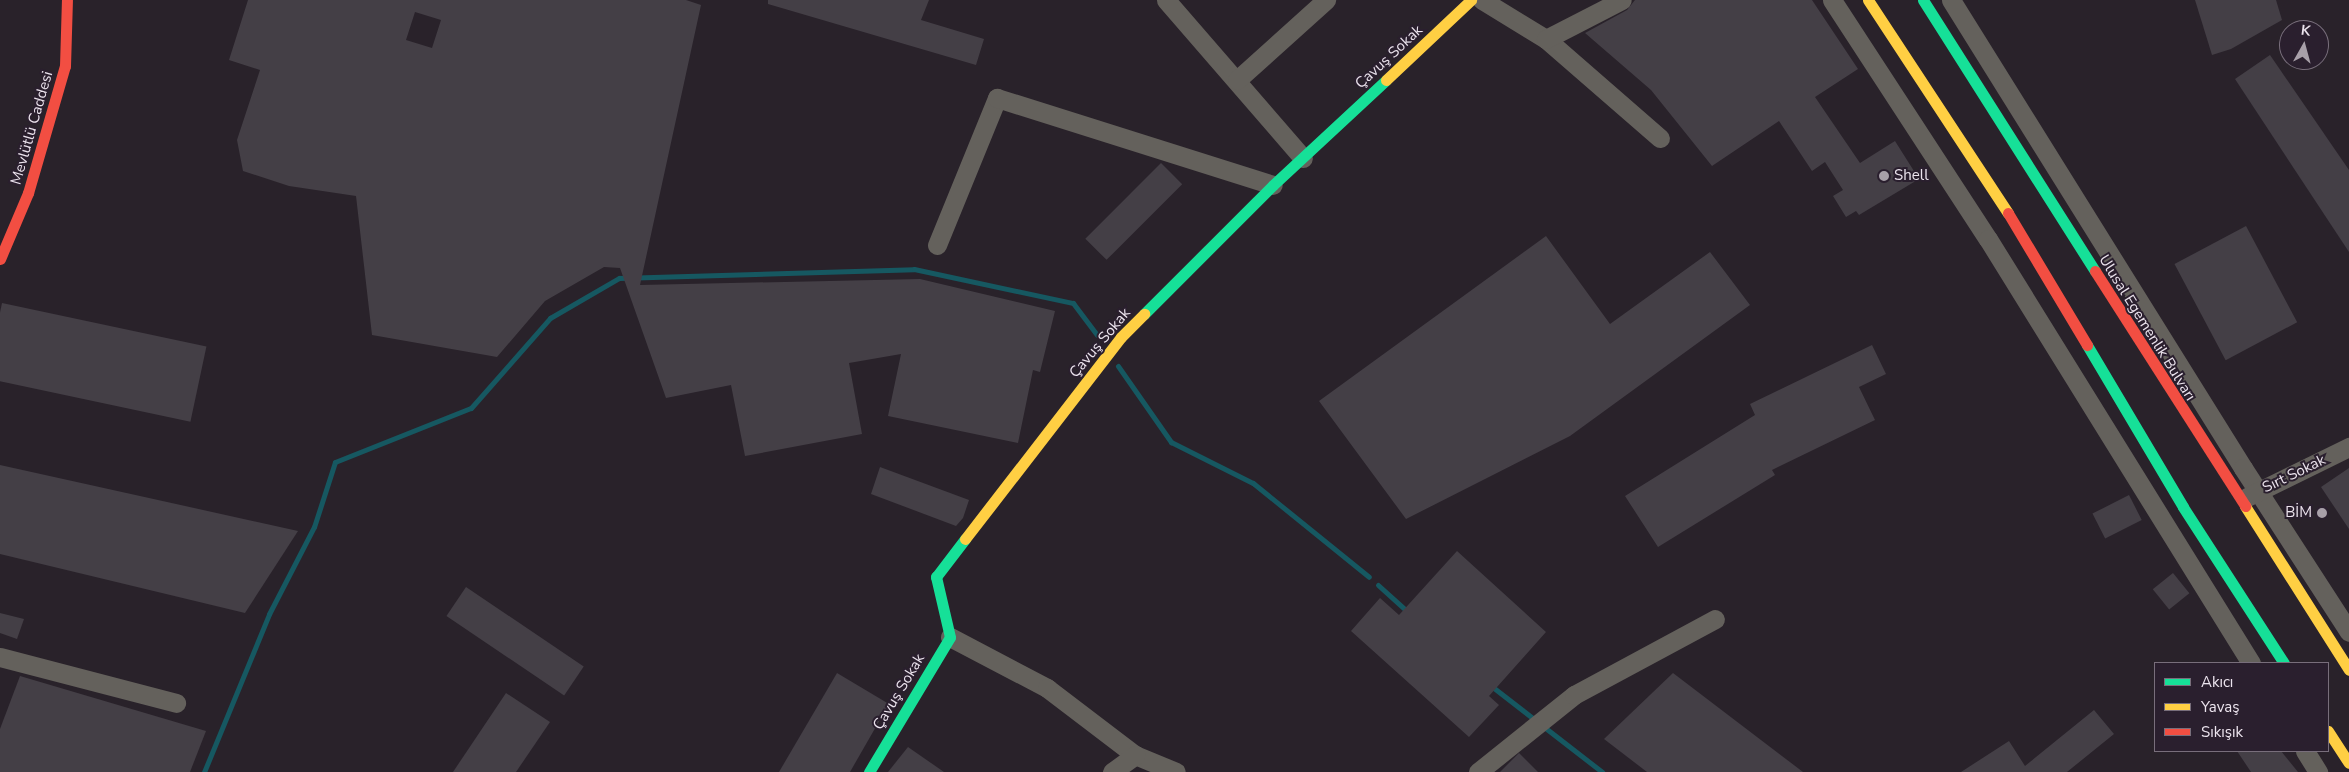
<!DOCTYPE html>
<meta charset="utf-8">
<style>
body{margin:0}
#map{position:relative;width:2349px;height:772px;overflow:hidden;background:#29222a;font-family:"Nunito Sans",sans-serif}
div>[style]{position:absolute}
.stream>*{height:5px;margin:-2.5px;padding:0 2.5px;transform-origin:2.5px;border-radius:2.5px;background:#165861}
.building>*{inset:0;background:#443f46;transform-origin:0 0}
.street>*{height:19px;margin:-9.5px;padding:0 9.5px;transform-origin:9.5px;border-radius:9.5px;background:#64615c}
.fast>*{height:11px;margin:-5.5px;padding:0 5.5px;transform-origin:5.5px;border-radius:5.5px;background:#16e098}
.slow>*{height:11px;margin:-5.5px;padding:0 5.5px;transform-origin:5.5px;border-radius:5.5px;background:#ffcf43}
.jam>*{height:11px;margin:-5.5px;padding:0 5.5px;transform-origin:5.5px;border-radius:5.5px;background:#f24e42}
.dots>*{width:14px;height:14px;translate:-50% -50%;box-sizing:border-box;border:2px solid #2a1f2e;border-radius:50%}
span{translate:-50% -50%;white-space:nowrap;text-align:center;line-height:1.15;-webkit-text-stroke:4px #2a1f2e;paint-order:stroke}
.street-label{font-size:15px;color:#ece4ee}
.poi-label{font-size:15px;color:#ece4ee}
.left{translate:0 -50%;text-align:left}
.right{translate:-100% -50%;text-align:right}
.legend{position:absolute;left:2154px;top:662px;width:175px;height:90px;box-sizing:border-box;background:#2a1f2e;border:1px solid #786e7b;margin:0;padding:6px 9px;list-style:none;font-size:15px;color:#ece4ee}
.legend li{display:flex;align-items:center;gap:10px;height:25px}
.legend b{width:25px;border:1px solid #786e7b}
.north{position:absolute;left:2279px;top:20px;width:50px;height:50px;box-sizing:border-box;background:#2a1f2e;border:1px solid #786e7b;border-radius:50%;rotate:7deg;font-size:14px;font-weight:700;line-height:20px;text-align:center;color:#ece4ee}
.north::after{content:'';display:block;margin:auto;width:18px;height:22px;background:#a8a0a9;clip-path:polygon(50% 0,100% 100%,50% 72%,0 100%)}
</style>
<div id="map">
<div class="stream">
<i style="left:1118px;top:366px;width:93px;rotate:55.1deg"></i>
<i style="left:1171px;top:442px;width:92px;rotate:26.6deg"></i>
<i style="left:1253px;top:483px;width:149px;rotate:39deg"></i>
<i style="left:1378px;top:585px;width:42px;rotate:42.1deg"></i>
<i style="left:1490px;top:685px;width:142px;rotate:37.8deg"></i>
<i style="left:204px;top:772px;width:171px;rotate:-67.6deg"></i>
<i style="left:269px;top:614px;width:98px;rotate:-62.7deg"></i>
<i style="left:314px;top:527px;width:68px;rotate:-72.1deg"></i>
<i style="left:335px;top:462px;width:146px;rotate:-21.7deg"></i>
<i style="left:471px;top:408px;width:120px;rotate:-48.7deg"></i>
<i style="left:550px;top:318px;width:80px;rotate:-30.1deg"></i>
<i style="left:619px;top:278px;width:295px;rotate:-1.7deg"></i>
<i style="left:914px;top:269px;width:163px;rotate:12.1deg"></i>
<i style="left:1073px;top:303px;width:40px;rotate:53deg"></i>
</div>
<div class="building">
<i style="clip-path:polygon(evenodd,248px 0,686px 0,701px 5px,640px 285px,920px 279px,1055px 311px,1040px 372px,1033px 370px,1018px 443px,888px 416px,901px 354px,849px 363px,862px 434px,745px 456px,731px 385px,666px 398px,620px 268px,604px 267px,545px 301px,497px 357px,372px 335px,356px 196px,289px 186px,243px 171px,237px 140px,260px 70px,229px 60px,248px 0,415px 12px,441px 20px,432px 48px,406px 40px,415px 12px)"></i>
<i style="clip-path:polygon(768px 0,929px 0,921px 20px,984px 39px,976px 65px,768px 4px)"></i>
<i style="clip-path:polygon(1635px 0,1812px 0,1858px 69px,1815px 97px,1860px 163px,1895px 141px,1919px 179px,1859px 215px,1856px 211px,1846px 217px,1833px 196px,1843px 190px,1825px 162px,1812px 171px,1779px 121px,1712px 166px,1651px 90px,1585px 33px,1627px 10px)"></i>
<i style="clip-path:polygon(2195px 0,2276px 0,2282px 20px,2231px 49px,2212px 55px)"></i>
<i style="clip-path:polygon(2270px 55px,2349px 170px,2349px 252px,2235px 79px)"></i>
<i style="left:1161px;top:163px;width:30px;height:107px;rotate:45deg"></i>
<i style="left:2246px;top:226px;width:109px;height:81px;rotate:62deg"></i>
<i style="clip-path:polygon(1546px 236px,1610px 324px,1710px 252px,1750px 305px,1570px 436px,1406px 519px,1319px 401px)"></i>
<i style="left:2px;top:303px;width:209px;height:77px;rotate:12deg"></i>
<i style="clip-path:polygon(1872px 345px,1886px 374px,1859px 387px,1875px 420px,1772px 470px,1775px 475px,1658px 547px,1625px 496px,1755px 415px,1750px 404px)"></i>
<i style="clip-path:polygon(0 465px,298px 531px,245px 613px,0 554px)"></i>
<i style="clip-path:polygon(880px 467px,969px 500px,963px 518px,956px 526px,871px 494px)"></i>
<i style="clip-path:polygon(2349px 468px,2349px 529px,2321px 487px)"></i>
<i style="left:2129px;top:495px;width:28px;height:41px;rotate:63deg"></i>
<i style="clip-path:polygon(1457px 551px,1546px 632px,1489px 696px,1499px 705px,1469px 737px,1351px 631px,1380px 598px,1399px 615px)"></i>
<i style="left:2173px;top:573px;width:26px;height:26px;rotate:51deg"></i>
<i style="left:466px;top:587px;width:142px;height:35px;rotate:34deg"></i>
<i style="clip-path:polygon(0 613px,24px 619px,17px 639px,0 633px)"></i>
<i style="clip-path:polygon(837px 673px,889px 704px,850px 772px,779px 772px)"></i>
<i style="clip-path:polygon(1673px 673px,1803px 772px,1647px 772px,1604px 739px)"></i>
<i style="clip-path:polygon(20px 676px,206px 731px,190px 772px,0 772px,0 729px)"></i>
<i style="clip-path:polygon(506px 693px,550px 722px,516px 772px,453px 772px)"></i>
<i style="clip-path:polygon(2094px 710px,2114px 734px,2067px 772px,1961px 772px,2009px 741px,2025px 766px)"></i>
<i style="clip-path:polygon(908px 747px,944px 772px,888px 772px)"></i>
<i style="clip-path:polygon(2237px 751px,2281px 751px,2298px 772px,2251px 772px)"></i>
<i style="clip-path:polygon(1519px 753px,1538px 772px,1500px 772px)"></i>
</div>
<div class="street">
<i style="left:1166px;top:0;width:209px;rotate:49.1deg"></i>
<i style="left:1482px;top:0;width:75px;rotate:31.4deg"></i>
<i style="left:1546px;top:39px;width:151px;rotate:41deg"></i>
<i style="left:1832px;top:0;width:285px;rotate:56.9deg"></i>
<i style="left:1988px;top:239px;width:499px;rotate:58.2deg"></i>
<i style="left:1951px;top:0;width:552px;rotate:58.04deg"></i>
<i style="left:2243px;top:468px;width:195px;rotate:57.1deg"></i>
<i style="left:1546px;top:39px;width:85px;rotate:-27.2deg"></i>
<i style="left:1237px;top:80px;width:120px;rotate:-42deg"></i>
<i style="left:937px;top:245px;width:159px;rotate:-67.8deg"></i>
<i style="left:997px;top:98px;width:289px;rotate:17.5deg"></i>
<i style="left:2247px;top:497px;width:114px;rotate:-26.1deg"></i>
<i style="left:950px;top:637px;width:110px;rotate:27.7deg"></i>
<i style="left:1047px;top:688px;width:111px;rotate:37.3deg"></i>
<i style="left:1135px;top:755px;width:44px;rotate:22.5deg"></i>
<i style="left:0;top:657px;width:182px;rotate:14.6deg"></i>
<i style="left:2305px;top:751px;width:25px;rotate:58deg"></i>
<i style="left:1112px;top:772px;width:29px;rotate:-36deg"></i>
<i style="left:1478px;top:772px;width:123px;rotate:-38.7deg"></i>
<i style="left:1574px;top:695px;width:160px;rotate:-28.3deg"></i>
</div>
<div class="fast">
<i style="left:1923px;top:0;width:321px;rotate:57.6deg"></i>
<i style="left:1144px;top:314px;width:182px;rotate:-45deg"></i>
<i style="left:1273px;top:185px;width:154px;rotate:-42.9deg"></i>
<i style="left:2087px;top:345px;width:188px;rotate:59.3deg"></i>
<i style="left:2183px;top:507px;width:186px;rotate:57.1deg"></i>
<i style="left:869px;top:772px;width:157px;rotate:-59deg"></i>
<i style="left:950px;top:637px;width:62px;rotate:-103.1deg"></i>
<i style="left:936px;top:577px;width:48px;rotate:-52.7deg"></i>
</div>
<div class="slow">
<i style="left:1868px;top:0;width:255px;rotate:56.7deg"></i>
<i style="left:1386px;top:80px;width:117px;rotate:-43.3deg"></i>
<i style="left:2245px;top:506px;width:194px;rotate:57.6deg"></i>
<i style="left:965px;top:539px;width:255px;rotate:-52.3deg"></i>
<i style="left:1121px;top:337px;width:33px;rotate:-45deg"></i>
<i style="left:2328px;top:731px;width:38px;rotate:57deg"></i>
</div>
<div class="jam">
<i style="left:2008px;top:213px;width:154px;rotate:59.1deg"></i>
<i style="left:0;top:259px;width:72px;rotate:-67deg"></i>
<i style="left:28px;top:193px;width:132px;rotate:-73.8deg"></i>
<i style="left:65px;top:66px;width:66px;rotate:-88.3deg"></i>
<i style="left:2095px;top:271px;width:279px;rotate:57.4deg"></i>
</div>
<div class="dots">
<i style="left:1884px;top:176px;background:#a8a0a9"></i>
<i style="left:2322px;top:513px;background:#a8a0a9"></i>
</div>
<div class="street-label">
<span style="left:1389px;top:57px;rotate:-43deg">Çavuş Sokak</span>
<span style="left:32px;top:128px;rotate:-74deg">Mevlütlü Caddesi</span>
<span style="left:2147px;top:328px;rotate:58deg">Ulusal Egemenlik Bulvarı</span>
<span style="left:1100px;top:343px;rotate:-50deg">Çavuş Sokak</span>
<span style="left:2294px;top:474px;rotate:-26deg">Sırt Sokak</span>
<span style="left:899px;top:692px;rotate:-59deg">Çavuş Sokak</span>
</div>
<div class="poi-label">
<span class="left" style="left:1894px;top:176px">Shell</span>
<span class="right" style="left:2312px;top:513px">BİM</span>
</div>
<ul class="legend">
<li><b style="height:6px;background:#16e098"></b>Akıcı</li>
<li><b style="height:6px;background:#ffcf43"></b>Yavaş</li>
<li><b style="height:6px;background:#f24e42"></b>Sıkışık</li>
</ul>
<div class="north">K</div>
</div>
